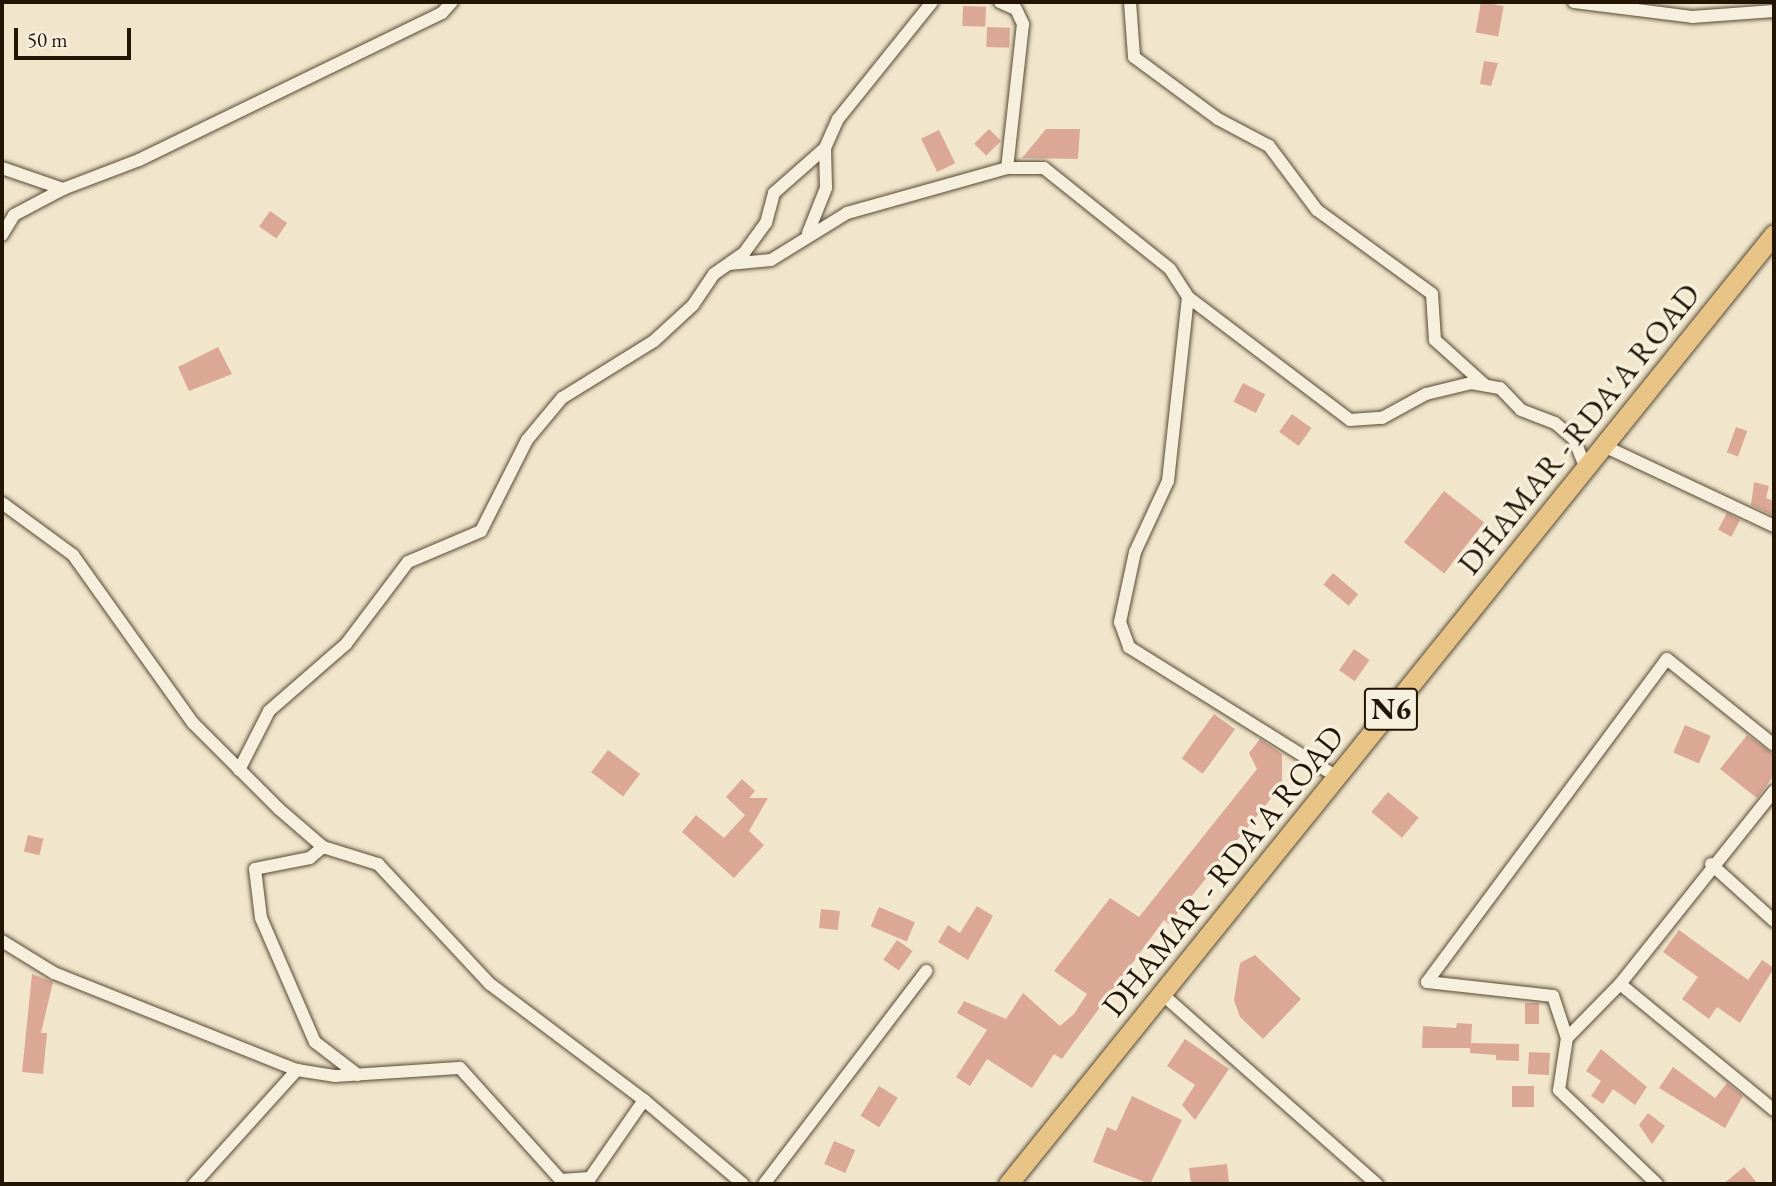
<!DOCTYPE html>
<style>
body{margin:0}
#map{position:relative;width:1776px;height:1186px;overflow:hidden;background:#f1e6cb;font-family:"EB Garamond",serif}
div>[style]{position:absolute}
.building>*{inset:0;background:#dca896;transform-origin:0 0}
.roads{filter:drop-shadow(0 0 2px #564935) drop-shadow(0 0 2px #564935)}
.minor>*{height:12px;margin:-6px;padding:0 6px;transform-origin:6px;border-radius:6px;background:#f6efdd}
.primary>*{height:19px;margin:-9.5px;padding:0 9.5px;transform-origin:9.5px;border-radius:9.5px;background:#e8c386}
span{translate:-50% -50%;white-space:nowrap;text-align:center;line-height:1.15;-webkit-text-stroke:7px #f6efdd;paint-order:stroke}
.shield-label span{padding:2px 5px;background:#f6efdd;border:2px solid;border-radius:5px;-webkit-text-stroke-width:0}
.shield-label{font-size:30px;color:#231503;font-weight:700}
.street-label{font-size:32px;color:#231503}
.frame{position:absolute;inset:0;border:4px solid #231503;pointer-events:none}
.scale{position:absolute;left:14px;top:28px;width:117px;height:32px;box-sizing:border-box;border:4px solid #231503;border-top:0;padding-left:9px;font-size:21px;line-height:24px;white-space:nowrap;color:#231503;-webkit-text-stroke:5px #f6efdd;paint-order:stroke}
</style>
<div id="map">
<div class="building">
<i style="left:1481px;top:2px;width:23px;height:31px;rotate:10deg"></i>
<i style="left:963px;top:6px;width:23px;height:20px;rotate:2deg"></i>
<i style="left:987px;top:27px;width:23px;height:20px;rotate:2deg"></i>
<i style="clip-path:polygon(1484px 61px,1498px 63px,1491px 86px,1480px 84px)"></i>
<i style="left:989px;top:129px;width:17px;height:21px;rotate:45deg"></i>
<i style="clip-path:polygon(1046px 129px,1080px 129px,1078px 159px,1022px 158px)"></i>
<i style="left:939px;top:130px;width:37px;height:20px;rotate:64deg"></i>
<i style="left:270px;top:211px;width:21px;height:19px;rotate:35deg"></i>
<i style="clip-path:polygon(218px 347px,232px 374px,189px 391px,178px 367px)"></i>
<i style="left:1243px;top:383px;width:25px;height:21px;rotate:27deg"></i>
<i style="left:1292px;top:414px;width:24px;height:22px;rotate:36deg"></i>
<i style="left:1736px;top:427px;width:12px;height:27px;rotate:20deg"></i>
<i style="clip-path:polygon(1754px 482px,1769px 486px,1766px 498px,1774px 501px,1774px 516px,1751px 505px)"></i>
<i style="left:1444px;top:491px;width:51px;height:65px;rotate:38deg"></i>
<i style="left:1727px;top:513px;width:15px;height:19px;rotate:28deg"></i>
<i style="left:1333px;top:573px;width:33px;height:15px;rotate:40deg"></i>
<i style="left:1354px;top:649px;width:19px;height:26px;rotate:35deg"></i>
<i style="left:1214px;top:714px;width:26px;height:55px;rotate:36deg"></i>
<i style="left:1685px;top:725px;width:28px;height:30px;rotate:23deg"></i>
<i style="clip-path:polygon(1747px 735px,1774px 755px,1774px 775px,1757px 798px,1720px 769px)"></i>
<i style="clip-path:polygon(1260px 739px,1282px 754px,1282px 785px,1169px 924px,1164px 920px,1062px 1059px,1054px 1054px,1032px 1088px,987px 1059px,970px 1086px,956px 1077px,987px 1030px,957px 1013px,964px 1001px,1006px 1019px,1023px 993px,1060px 1026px,1074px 1014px,1087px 994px,1054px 971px,1110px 898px,1139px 917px,1257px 769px,1249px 753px)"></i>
<i style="left:608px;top:750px;width:40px;height:28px;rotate:37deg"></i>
<i style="clip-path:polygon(742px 779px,755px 791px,749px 798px,768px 798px,749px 831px,764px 845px,734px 878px,682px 832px,696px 815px,724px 838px,745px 815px,726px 797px)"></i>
<i style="left:1388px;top:792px;width:40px;height:26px;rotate:40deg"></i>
<i style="left:28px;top:835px;width:16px;height:17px;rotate:14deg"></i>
<i style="clip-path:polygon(977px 906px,993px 916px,968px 960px,938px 942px,948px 925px,960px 933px)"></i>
<i style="left:879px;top:907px;width:39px;height:21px;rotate:23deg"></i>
<i style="left:821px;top:909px;width:19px;height:19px;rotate:6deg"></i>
<i style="clip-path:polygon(1679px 930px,1748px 980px,1762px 960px,1774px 968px,1740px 1023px,1717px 1007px,1709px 1019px,1682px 999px,1698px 977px,1663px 952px)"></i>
<i style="left:897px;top:940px;width:19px;height:24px;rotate:35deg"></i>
<i style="clip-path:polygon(1255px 955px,1301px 999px,1263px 1039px,1240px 1017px,1234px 1000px,1240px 963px)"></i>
<i style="clip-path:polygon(32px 974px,53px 982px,41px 1033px,47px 1033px,43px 1074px,22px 1072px)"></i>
<i style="left:1525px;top:1003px;width:14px;height:21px"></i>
<i style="clip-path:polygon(1457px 1023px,1472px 1024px,1471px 1043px,1519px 1044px,1519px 1061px,1496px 1060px,1496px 1055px,1470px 1053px,1470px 1048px,1422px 1048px,1423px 1026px,1456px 1028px)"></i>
<i style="clip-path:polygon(1185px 1039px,1229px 1069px,1195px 1120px,1182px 1105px,1195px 1085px,1167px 1066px)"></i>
<i style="clip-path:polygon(1601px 1049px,1647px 1087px,1635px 1105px,1613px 1089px,1603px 1104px,1591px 1096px,1601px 1081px,1586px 1071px)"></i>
<i style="left:1529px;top:1052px;width:21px;height:22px;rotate:3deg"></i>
<i style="clip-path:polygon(1673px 1067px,1715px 1098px,1727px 1083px,1743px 1096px,1725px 1128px,1659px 1088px)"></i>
<i style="left:879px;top:1086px;width:22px;height:35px;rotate:32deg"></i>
<i style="left:1512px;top:1086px;width:22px;height:21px"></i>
<i style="clip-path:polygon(1132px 1096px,1182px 1120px,1150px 1184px,1093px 1162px,1107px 1127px,1116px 1131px)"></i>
<i style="clip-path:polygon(1648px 1113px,1665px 1126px,1652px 1144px,1639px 1125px)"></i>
<i style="left:834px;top:1141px;width:23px;height:25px;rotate:23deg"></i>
<i style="clip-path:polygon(1227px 1164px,1229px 1184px,1191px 1184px,1189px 1168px)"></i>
<i style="clip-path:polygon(1744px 1167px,1758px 1184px,1723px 1184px)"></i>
</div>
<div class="roads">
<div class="minor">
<i style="left:1000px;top:2px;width:17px;rotate:24deg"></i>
<i style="left:1016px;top:9px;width:17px;rotate:65deg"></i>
<i style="left:1023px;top:24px;width:145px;rotate:96.3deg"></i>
<i style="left:1007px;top:168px;width:37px"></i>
<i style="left:1044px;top:168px;width:161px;rotate:38.7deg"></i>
<i style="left:1170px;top:269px;width:33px;rotate:57deg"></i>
<i style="left:1188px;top:297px;width:185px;rotate:96.2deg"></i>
<i style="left:1168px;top:481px;width:78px;rotate:114.9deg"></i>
<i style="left:1135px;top:552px;width:72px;rotate:102.1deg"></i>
<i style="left:1120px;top:622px;width:27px;rotate:70deg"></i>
<i style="left:1129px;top:647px;width:245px;rotate:32deg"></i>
<i style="left:1130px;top:2px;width:55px;rotate:85.8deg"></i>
<i style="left:1134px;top:57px;width:104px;rotate:36.4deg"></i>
<i style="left:1218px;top:119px;width:58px;rotate:27.9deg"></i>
<i style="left:1269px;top:146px;width:80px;rotate:53.1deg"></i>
<i style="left:1317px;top:210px;width:142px;rotate:36.1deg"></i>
<i style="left:1432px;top:294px;width:46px;rotate:86.3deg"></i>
<i style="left:1435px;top:340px;width:67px;rotate:42deg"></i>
<i style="left:1574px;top:2px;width:119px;rotate:7.2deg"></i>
<i style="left:1692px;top:17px;width:82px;rotate:-4.2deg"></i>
<i style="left:2px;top:168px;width:65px;rotate:19deg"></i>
<i style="left:808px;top:233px;width:48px;rotate:-68.2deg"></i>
<i style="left:826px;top:188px;width:40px;rotate:-91.4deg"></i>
<i style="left:2px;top:235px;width:23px;rotate:-59deg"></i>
<i style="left:14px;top:215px;width:55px;rotate:-28deg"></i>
<i style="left:63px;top:189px;width:81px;rotate:-20.9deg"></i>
<i style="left:139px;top:160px;width:337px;rotate:-25.9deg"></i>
<i style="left:442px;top:13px;width:15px;rotate:-48deg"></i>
<i style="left:729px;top:264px;width:42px;rotate:-5.4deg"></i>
<i style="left:771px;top:260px;width:89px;rotate:-31.7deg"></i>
<i style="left:847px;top:213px;width:166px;rotate:-15.7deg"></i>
<i style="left:1188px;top:297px;width:203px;rotate:37.2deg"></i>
<i style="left:1350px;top:420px;width:32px;rotate:-4deg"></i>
<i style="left:1382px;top:418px;width:50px;rotate:-28.6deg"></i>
<i style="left:1426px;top:394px;width:46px;rotate:-13.7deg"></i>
<i style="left:1471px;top:383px;width:29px;rotate:10deg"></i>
<i style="left:1500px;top:388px;width:30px;rotate:46deg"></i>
<i style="left:1521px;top:410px;width:36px;rotate:21deg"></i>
<i style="left:1555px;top:423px;width:25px;rotate:40deg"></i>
<i style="left:1574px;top:439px;width:31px;rotate:68deg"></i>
<i style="left:1604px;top:446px;width:188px;rotate:25.2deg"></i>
<i style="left:2px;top:503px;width:88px;rotate:36.2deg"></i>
<i style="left:73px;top:555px;width:206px;rotate:54.5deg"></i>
<i style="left:193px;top:723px;width:122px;rotate:45deg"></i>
<i style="left:279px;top:809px;width:58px;rotate:40.8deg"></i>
<i style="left:323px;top:847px;width:58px;rotate:17.2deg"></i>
<i style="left:378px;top:864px;width:164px;rotate:47deg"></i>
<i style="left:490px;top:984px;width:193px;rotate:37deg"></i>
<i style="left:644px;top:1100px;width:130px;rotate:40.3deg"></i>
<i style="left:239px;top:770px;width:66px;rotate:-63deg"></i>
<i style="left:269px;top:711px;width:102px;rotate:-41deg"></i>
<i style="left:346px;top:644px;width:103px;rotate:-52.9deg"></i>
<i style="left:408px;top:562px;width:79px;rotate:-23deg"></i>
<i style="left:481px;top:531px;width:102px;rotate:-63.2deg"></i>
<i style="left:527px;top:440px;width:55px;rotate:-50.2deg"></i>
<i style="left:562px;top:398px;width:108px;rotate:-31.8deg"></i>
<i style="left:654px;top:341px;width:53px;rotate:-42.7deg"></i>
<i style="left:693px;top:305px;width:37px;rotate:-56deg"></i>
<i style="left:714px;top:274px;width:37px;rotate:-35deg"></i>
<i style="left:744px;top:253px;width:37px;rotate:-54deg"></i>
<i style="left:766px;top:223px;width:31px;rotate:-75deg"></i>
<i style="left:774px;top:193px;width:68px;rotate:-41.4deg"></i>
<i style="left:825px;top:148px;width:32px;rotate:-66deg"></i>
<i style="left:838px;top:119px;width:150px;rotate:-51.2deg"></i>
<i style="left:323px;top:847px;width:17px;rotate:140deg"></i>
<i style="left:310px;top:858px;width:56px;rotate:168.7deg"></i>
<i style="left:255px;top:869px;width:49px;rotate:83deg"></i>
<i style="left:261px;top:918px;width:135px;rotate:66.5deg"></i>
<i style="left:315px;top:1042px;width:54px;rotate:37.5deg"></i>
<i style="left:1711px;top:864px;width:85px;rotate:42.1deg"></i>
<i style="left:2px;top:941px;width:61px;rotate:31.6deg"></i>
<i style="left:54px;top:973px;width:262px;rotate:21.8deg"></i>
<i style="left:297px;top:1070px;width:39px;rotate:9deg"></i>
<i style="left:336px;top:1076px;width:124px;rotate:-3.7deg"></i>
<i style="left:460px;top:1068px;width:151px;rotate:48deg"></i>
<i style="left:561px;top:1180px;width:29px;rotate:-4deg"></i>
<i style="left:590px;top:1178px;width:95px;rotate:-55.3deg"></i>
<i style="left:1427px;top:982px;width:402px;rotate:-53.4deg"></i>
<i style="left:1667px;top:659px;width:137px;rotate:38.8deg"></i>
<i style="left:1427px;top:982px;width:127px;rotate:6.3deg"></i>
<i style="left:1553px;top:996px;width:44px;rotate:71.6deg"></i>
<i style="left:1620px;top:984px;width:199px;rotate:39.3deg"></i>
<i style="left:1162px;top:994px;width:287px;rotate:41.5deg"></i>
<i style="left:194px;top:1184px;width:154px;rotate:-47.9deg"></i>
<i style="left:764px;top:1184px;width:268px;rotate:-52.7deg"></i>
<i style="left:1657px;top:1184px;width:136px;rotate:-136.2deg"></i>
<i style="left:1559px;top:1090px;width:53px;rotate:-81.3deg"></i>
<i style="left:1567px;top:1038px;width:76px;rotate:-45.5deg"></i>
<i style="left:1620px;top:984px;width:247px;rotate:-51.4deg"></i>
</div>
<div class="primary">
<i style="left:1008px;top:1184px;width:1220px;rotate:-51.12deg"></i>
</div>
</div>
<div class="shield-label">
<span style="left:1391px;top:709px">N6</span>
</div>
<div class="street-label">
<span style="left:1579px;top:429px;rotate:-51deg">DHAMAR - RDA'A ROAD</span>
<span style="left:1223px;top:871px;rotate:-51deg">DHAMAR - RDA'A ROAD</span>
</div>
<div class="frame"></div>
<div class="scale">50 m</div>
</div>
